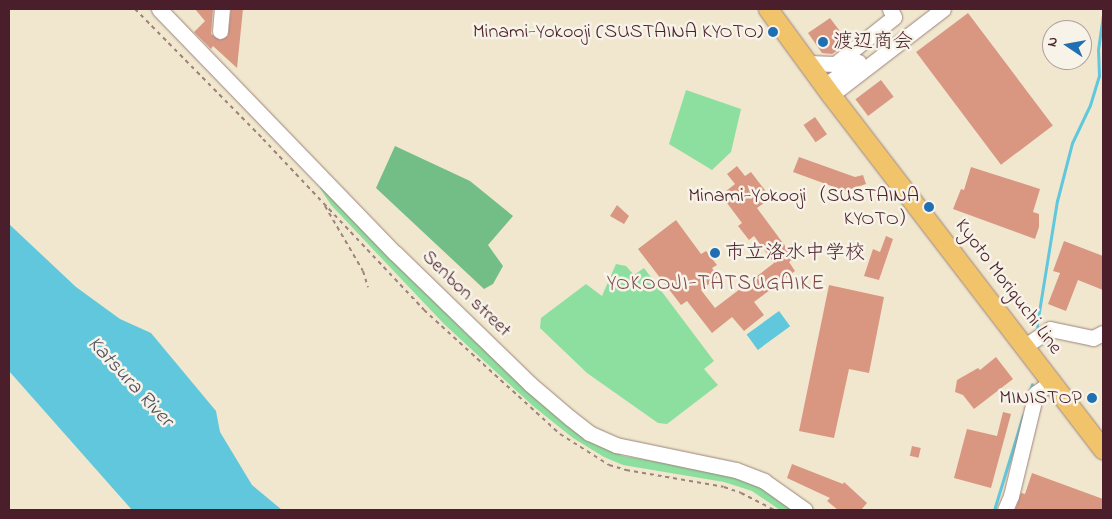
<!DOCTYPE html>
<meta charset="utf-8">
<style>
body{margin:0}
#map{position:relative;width:1112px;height:519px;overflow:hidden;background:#f0e7ce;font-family:"Indie Flower","Klee One",sans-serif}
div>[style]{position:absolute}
.green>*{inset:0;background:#8ddf9f}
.forest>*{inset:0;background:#72be86}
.water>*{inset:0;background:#60c7dc;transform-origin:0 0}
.stream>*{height:3px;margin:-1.5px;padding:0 1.5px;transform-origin:1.5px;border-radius:1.5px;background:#60c7dc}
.building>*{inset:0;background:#d99782;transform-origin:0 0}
.path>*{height:2px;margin-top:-1px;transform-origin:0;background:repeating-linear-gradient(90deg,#9d837c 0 4px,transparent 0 8px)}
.roads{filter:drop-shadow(0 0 1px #9d837c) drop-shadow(0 0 1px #9d837c)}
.minor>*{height:15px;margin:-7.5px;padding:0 7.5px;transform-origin:7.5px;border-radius:7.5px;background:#fff}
.major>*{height:19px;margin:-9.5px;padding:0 9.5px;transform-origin:9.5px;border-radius:9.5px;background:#f1c36a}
.dots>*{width:14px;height:14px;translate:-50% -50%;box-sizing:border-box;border:2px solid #f7f3e8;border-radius:50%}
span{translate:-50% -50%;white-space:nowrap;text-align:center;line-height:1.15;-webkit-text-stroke:5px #f7f3e8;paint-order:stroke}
.poi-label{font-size:20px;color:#4a1f2b}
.right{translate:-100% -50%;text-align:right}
.left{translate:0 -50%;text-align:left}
.street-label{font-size:20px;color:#4a1f2b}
.neighbourhood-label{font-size:21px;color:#7c4949;letter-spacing:1px}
.water-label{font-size:21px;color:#515160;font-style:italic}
.frame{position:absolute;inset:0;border:10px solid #4a1f2b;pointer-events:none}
.north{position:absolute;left:1042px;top:20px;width:50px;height:50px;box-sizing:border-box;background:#f7f3e8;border:1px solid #b29e9c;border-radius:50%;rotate:282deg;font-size:14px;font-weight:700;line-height:20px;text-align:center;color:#4a1f2b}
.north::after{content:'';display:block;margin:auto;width:18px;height:22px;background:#1f6fb2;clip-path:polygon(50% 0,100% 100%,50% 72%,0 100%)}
</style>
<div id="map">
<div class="green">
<i style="clip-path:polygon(686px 90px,741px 109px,731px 152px,712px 170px,669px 144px)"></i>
<i style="clip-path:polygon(321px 183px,466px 333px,577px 431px,623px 456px,706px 470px,740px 478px,776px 494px,796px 510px,780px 510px,752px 491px,724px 482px,623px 465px,604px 457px,573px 438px,533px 406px,444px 324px,331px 205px,320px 188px)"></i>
<i style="clip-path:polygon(616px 264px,626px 266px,634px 275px,644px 268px,714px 361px,704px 369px,718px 385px,667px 424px,658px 423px,587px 373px,540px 328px,541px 318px,586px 284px,602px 296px)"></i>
</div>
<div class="forest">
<i style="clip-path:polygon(395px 146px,470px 181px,513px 216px,488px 245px,503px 266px,493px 284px,484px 289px,376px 188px)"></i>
</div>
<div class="water">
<i style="clip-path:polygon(9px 224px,76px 287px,120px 319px,151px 333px,216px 411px,220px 432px,252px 485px,282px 510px,132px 510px,9px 371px)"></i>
<i style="left:779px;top:311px;width:19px;height:40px;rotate:54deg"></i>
</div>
<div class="stream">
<i style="left:1038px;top:332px;width:8px;rotate:-97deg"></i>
<i style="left:1037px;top:324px;width:125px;rotate:-80.8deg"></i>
<i style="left:1057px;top:201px;width:60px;rotate:-75.5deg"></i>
<i style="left:1072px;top:143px;width:42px;rotate:-64.7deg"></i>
<i style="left:1090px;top:105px;width:30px;rotate:-73deg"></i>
<i style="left:1099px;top:76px;width:26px;rotate:-92deg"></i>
<i style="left:1098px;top:50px;width:34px;rotate:-82deg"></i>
<i style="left:1030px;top:392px;width:8px;rotate:-76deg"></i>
<i style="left:994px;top:510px;width:99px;rotate:-73deg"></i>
</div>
<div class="building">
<i style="clip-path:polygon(195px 9px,213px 9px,211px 34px,220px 40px,228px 36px,231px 9px,243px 9px,237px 68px,213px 46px,211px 49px,194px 32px,205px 21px)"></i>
<i style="left:968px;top:13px;width:141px;height:65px;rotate:53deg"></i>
<i style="clip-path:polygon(830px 18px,845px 38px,835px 46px,838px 50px,832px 54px,822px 53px,808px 33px)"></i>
<i style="left:881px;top:80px;width:21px;height:32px;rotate:53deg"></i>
<i style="left:815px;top:117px;width:21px;height:14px;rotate:55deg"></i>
<i style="clip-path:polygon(799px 157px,855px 177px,863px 175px,866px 184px,845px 191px,793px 172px)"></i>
<i style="clip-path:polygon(737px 166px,745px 176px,751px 172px,771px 198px,757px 208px,794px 258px,789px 262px,795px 271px,754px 302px,764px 315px,744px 331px,732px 317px,712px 333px,687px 301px,681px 305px,638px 249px,676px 220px,701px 254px,706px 251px,717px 265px,712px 268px,718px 277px,701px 290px,715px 308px,774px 263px,754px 236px,749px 240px,738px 226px,742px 223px,721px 195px,735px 184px,727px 174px)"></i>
<i style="clip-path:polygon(971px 167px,1040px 189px,1033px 212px,1039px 214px,1039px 227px,1035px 239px,953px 209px,961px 189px,964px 190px)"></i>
<i style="clip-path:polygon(617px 205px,629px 216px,624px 224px,610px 216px)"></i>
<i style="clip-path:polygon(886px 236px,893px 239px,879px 280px,864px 276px,873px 249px,880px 252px)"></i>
<i style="clip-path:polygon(1064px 241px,1103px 256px,1103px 290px,1078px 280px,1066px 311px,1048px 304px,1060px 273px,1053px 271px)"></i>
<i style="clip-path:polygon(829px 285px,884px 297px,869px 373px,849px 369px,834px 438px,799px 431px)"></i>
<i style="clip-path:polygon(996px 357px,1013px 379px,974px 409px,963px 395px,955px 392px,957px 380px,978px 368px,980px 370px)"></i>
<i style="clip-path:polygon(1003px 412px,1011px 414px,991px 488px,954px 478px,967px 429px,997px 436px)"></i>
<i style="left:912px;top:446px;width:9px;height:10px;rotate:13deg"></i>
<i style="clip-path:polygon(792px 464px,843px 484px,844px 482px,867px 503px,861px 510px,838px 510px,827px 501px,830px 498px,787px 478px)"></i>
<i style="clip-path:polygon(1032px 473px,1103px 499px,1103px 510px,1015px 510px,1021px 493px,1025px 494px)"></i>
</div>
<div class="path">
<i style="left:135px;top:9px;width:182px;rotate:45.4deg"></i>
<i style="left:263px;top:139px;width:235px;rotate:46.7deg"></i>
<i style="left:424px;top:310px;width:184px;rotate:42.4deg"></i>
<i style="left:560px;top:434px;width:58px;rotate:32.3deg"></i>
<i style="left:609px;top:465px;width:18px;rotate:16deg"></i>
<i style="left:626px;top:470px;width:99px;rotate:9.8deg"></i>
<i style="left:724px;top:487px;width:18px;rotate:19deg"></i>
<i style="left:741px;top:493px;width:37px;rotate:27deg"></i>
<i style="left:325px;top:206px;width:75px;rotate:59.7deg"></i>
<i style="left:363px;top:271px;width:17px;rotate:73deg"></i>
</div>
<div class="roads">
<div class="minor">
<i style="left:159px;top:9px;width:339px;rotate:46deg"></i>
<i style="left:395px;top:253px;width:188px;rotate:44.1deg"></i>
<i style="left:530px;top:384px;width:52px;rotate:40.4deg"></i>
<i style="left:570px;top:418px;width:24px;rotate:38deg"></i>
<i style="left:589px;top:433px;width:30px;rotate:24deg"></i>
<i style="left:616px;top:445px;width:123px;rotate:11.8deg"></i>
<i style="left:736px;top:470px;width:30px;rotate:21deg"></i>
<i style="left:764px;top:481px;width:50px;rotate:35.3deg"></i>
<i style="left:220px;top:31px;width:22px;rotate:-85deg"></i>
<i style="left:809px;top:63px;width:26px;rotate:2deg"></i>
<i style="left:835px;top:64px;width:75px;rotate:-38.5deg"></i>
<i style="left:894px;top:17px;width:9px;rotate:-117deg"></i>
<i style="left:824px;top:86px;width:42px;rotate:-35.2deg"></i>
<i style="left:831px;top:95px;width:141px;rotate:-37.5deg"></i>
<i style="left:1025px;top:346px;width:30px;rotate:-34deg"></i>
<i style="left:1050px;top:329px;width:44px;rotate:11.8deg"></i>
<i style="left:1093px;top:338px;width:11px;rotate:-27deg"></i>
<i style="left:1005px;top:510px;width:15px;rotate:-67deg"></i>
<i style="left:1011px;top:496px;width:106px;rotate:-76.4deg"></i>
<i style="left:1036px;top:393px;width:19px;rotate:-35deg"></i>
</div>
<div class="major">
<i style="left:768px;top:9px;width:107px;rotate:53.8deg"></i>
<i style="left:831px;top:95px;width:447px;rotate:52.5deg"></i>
</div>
</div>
<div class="dots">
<i style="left:773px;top:32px;background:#1f6fb2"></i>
<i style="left:823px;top:42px;background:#1f6fb2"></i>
<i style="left:929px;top:207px;background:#1f6fb2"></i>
<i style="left:715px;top:253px;background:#1f6fb2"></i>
<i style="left:1092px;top:398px;background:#1f6fb2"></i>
</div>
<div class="poi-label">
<span class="right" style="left:763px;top:32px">Minami-Yokooji (SUSTAINA KYOTO)</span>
<span class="left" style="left:833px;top:42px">渡辺商会</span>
<span class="right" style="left:919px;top:208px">Minami-Yokooji（SUSTAINA<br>KYOTO）</span>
<span class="left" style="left:725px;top:253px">市立洛水中学校</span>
<span class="right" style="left:1082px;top:398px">MINISTOP</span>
</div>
<div class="street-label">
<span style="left:1008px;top:287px;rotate:53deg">Kyoto Moriguchi Line</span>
<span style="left:466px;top:294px;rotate:44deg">Senbon street</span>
</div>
<div class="neighbourhood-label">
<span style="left:716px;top:284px">YOKOOJI-TATSUGAIKE</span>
</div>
<div class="water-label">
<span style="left:130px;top:382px;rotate:47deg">Katsura River</span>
</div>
<div class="frame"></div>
<div class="north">N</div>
</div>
